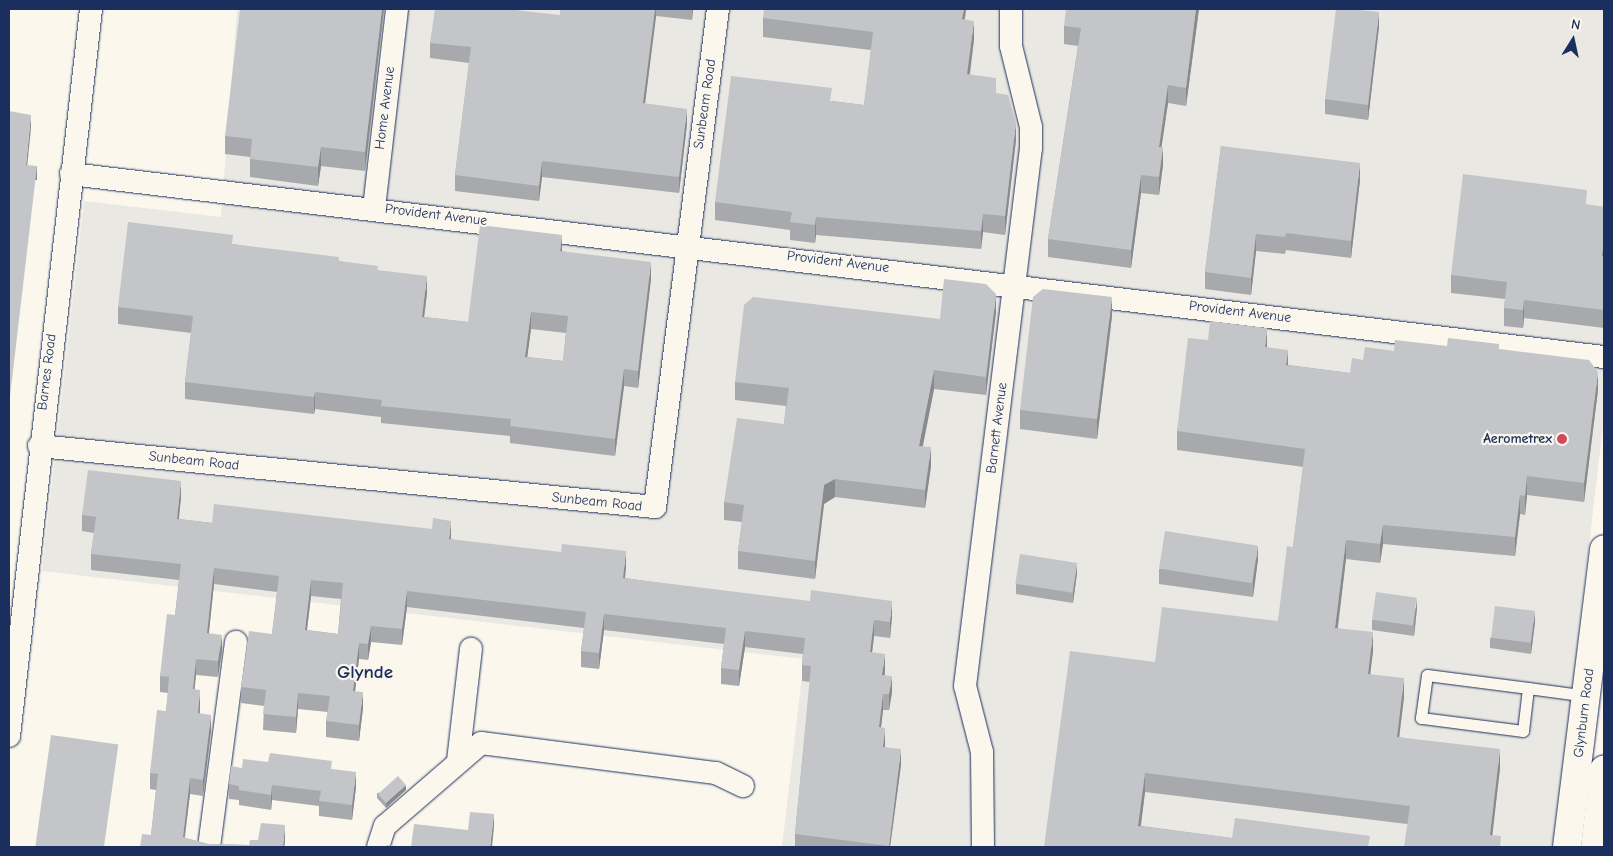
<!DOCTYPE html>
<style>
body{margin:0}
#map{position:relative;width:1613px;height:856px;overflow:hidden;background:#fbf7ec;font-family:"Comic Neue",sans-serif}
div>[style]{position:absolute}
.built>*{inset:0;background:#eae8e2}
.roads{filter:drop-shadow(0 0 1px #1b2f5e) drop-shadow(0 0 1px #1b2f5e)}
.lane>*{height:11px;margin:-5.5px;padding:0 5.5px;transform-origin:5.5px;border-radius:5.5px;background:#fbf7ec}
.street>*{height:22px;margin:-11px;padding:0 11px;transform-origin:11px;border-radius:11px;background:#fbf7ec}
.secondary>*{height:28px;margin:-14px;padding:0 14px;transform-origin:14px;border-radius:14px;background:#fbf7ec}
.wall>*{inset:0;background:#a8a9ad}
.shaded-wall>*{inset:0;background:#888a8d;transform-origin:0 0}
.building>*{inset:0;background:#c3c5c9;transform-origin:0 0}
.dots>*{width:14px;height:14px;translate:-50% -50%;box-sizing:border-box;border:2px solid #fbf7ec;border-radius:50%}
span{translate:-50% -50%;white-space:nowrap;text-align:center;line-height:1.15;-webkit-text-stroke:4.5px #fbf7ec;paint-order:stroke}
.street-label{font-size:14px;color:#1b2f5e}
.poi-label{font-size:14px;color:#1b2f5e;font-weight:700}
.right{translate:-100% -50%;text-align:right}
.district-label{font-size:19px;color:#1b2f5e;font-weight:700}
.frame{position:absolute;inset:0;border:10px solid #1b2f5e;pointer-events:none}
.north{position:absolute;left:1548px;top:15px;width:50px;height:50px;-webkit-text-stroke:4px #fbf7ec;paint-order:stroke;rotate:10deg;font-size:14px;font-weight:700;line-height:20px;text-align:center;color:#1b2f5e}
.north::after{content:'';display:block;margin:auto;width:18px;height:22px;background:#1b2f5e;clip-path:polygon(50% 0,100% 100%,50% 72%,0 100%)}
</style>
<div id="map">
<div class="built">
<i style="clip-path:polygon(237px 9px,1604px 9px,1604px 417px,1554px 847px,782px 847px,804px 659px,42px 571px,84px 201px,221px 217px)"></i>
</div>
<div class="roads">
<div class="lane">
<i style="left:1528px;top:688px;width:43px;rotate:96.6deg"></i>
<i style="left:1523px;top:731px;width:103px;rotate:-172.7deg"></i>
<i style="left:1421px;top:718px;width:43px;rotate:-82.1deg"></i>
<i style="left:1427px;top:675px;width:102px;rotate:7.3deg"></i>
<i style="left:1528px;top:688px;width:60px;rotate:7.7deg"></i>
</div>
<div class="street">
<i style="left:71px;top:174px;width:1544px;rotate:6.81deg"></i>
<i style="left:374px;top:208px;width:200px;rotate:-83.4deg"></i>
<i style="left:39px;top:446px;width:619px;rotate:5.66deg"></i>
<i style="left:655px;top:507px;width:502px;rotate:-82.79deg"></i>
<i style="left:9px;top:736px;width:732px;rotate:-83.56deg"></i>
<i style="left:458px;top:761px;width:113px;rotate:-83.4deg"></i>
<i style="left:209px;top:847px;width:207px;rotate:-82.5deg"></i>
<i style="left:378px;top:847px;width:22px;rotate:-72deg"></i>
<i style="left:385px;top:826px;width:127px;rotate:-40.8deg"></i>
<i style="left:481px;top:743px;width:237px;rotate:7.3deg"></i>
<i style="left:716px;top:773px;width:30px;rotate:26deg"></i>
<i style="left:983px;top:847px;width:95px;rotate:-90.6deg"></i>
<i style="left:982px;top:752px;width:68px;rotate:-104.4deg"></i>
<i style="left:965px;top:686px;width:542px;rotate:-83.01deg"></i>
<i style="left:1031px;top:148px;width:21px;rotate:-90deg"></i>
<i style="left:1031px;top:127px;width:83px;rotate:-103.9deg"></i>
<i style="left:1011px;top:46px;width:37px;rotate:-90deg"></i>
</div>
<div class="secondary">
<i style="left:1567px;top:847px;width:300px;rotate:-82.9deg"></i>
<i style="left:1595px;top:847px;width:78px;rotate:-83.3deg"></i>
</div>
</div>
<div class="wall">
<i style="clip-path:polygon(384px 9px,365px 171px,321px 166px,318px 186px,250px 177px,250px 157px,225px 154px,225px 136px)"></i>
<i style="clip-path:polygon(560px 9px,693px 9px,692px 20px,656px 16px,645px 104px,687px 124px,679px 193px,542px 177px,539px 201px,455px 191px,455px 175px,469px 63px,430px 58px,430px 43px,560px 15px)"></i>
<i style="clip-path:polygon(966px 9px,965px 19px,974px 39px,970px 75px,996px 93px,1016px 140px,1005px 235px,983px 232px,981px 249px,816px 235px,815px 243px,790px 240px,790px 230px,715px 220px,715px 202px,832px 101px,864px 105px,871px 50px,763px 37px,763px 18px)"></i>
<i style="clip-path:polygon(1199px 9px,1186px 106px,1168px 103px,1161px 147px,1163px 165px,1159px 195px,1141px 193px,1131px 268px,1048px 257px,1048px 239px,1078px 46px,1064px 44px,1064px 26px)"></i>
<i style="clip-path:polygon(1379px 27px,1368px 120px,1325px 114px,1325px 99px)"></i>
<i style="clip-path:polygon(1221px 146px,1360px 180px,1351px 258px,1286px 250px,1285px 254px,1256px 251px,1251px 295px,1205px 289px,1205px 272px)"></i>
<i style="clip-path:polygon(1587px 205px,1604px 207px,1604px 328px,1524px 318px,1523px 328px,1504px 326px,1504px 308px,1505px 299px,1451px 293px,1451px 275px)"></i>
<i style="clip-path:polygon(evenodd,233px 244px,339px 261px,378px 270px,427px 293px,424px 317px,468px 322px,562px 251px,651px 279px,638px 388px,624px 386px,615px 456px,510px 443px,510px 436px,381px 423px,381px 417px,315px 409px,314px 414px,185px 399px,185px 382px,191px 333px,118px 324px,118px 307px,233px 244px,531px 329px,566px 333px,563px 361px,527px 357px,531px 329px)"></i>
<i style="clip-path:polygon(996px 312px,986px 395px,934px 389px,923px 446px,931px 466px,925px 508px,835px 497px,824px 504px,815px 579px,738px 569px,738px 551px,742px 522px,724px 520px,724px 502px,784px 424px,786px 406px,735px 400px,735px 382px,940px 319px)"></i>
<i style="clip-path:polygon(1112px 316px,1097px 439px,1020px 429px,1020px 410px)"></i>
<i style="clip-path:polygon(1208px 340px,1267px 347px,1288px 365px,1350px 373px,1363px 360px,1394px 351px,1447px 346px,1499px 350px,1598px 390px,1584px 502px,1527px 495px,1525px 515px,1520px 514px,1515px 556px,1383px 544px,1380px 563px,1346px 559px,1338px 628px,1373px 651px,1370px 674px,1404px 697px,1399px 737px,1500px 768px,1492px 835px,1501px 847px,1407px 824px,1145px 792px,1141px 826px,1232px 838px,1370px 847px,1044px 847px,1155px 662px,1278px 621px,1293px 547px,1303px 467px,1177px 450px,1177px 431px)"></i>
<i style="clip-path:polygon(evenodd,181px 497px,179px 519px,212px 523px,451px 537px,450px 539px,626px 567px,625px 578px,892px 617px,890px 638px,874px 636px,872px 653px,885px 670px,885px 676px,892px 692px,889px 710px,883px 710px,881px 728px,885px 744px,885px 747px,901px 765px,890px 847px,795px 847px,795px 834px,810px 682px,802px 681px,802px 665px,803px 654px,745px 647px,739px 686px,721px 684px,721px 668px,724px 644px,604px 630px,599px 669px,581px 667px,581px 651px,584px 628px,407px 607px,402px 645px,371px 642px,368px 660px,359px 659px,355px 692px,363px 708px,359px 741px,326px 737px,326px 721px,328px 712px,298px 709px,296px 733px,263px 730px,264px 706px,241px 703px,241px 687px,272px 634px,277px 592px,214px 584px,209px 633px,222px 651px,218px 677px,196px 675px,194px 689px,200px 706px,200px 713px,211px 731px,203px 796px,190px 794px,185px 838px,208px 844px,249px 845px,258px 840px,285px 841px,284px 847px,140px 847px,151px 835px,156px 790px,150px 789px,150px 773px,166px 711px,168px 693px,160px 692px,160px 676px,175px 615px,179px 580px,91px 570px,91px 554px,94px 533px,82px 531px,82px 515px,181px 497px,311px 596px,341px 599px,338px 634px,307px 630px,311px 596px)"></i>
<i style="clip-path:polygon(1258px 559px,1253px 597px,1159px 584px,1159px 569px)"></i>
<i style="clip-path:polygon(1077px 573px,1073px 603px,1016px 594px,1016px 584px)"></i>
<i style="clip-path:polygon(1417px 608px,1414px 636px,1372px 630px,1372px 620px)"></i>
<i style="clip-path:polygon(1535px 622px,1531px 654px,1490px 648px,1490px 638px)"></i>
<i style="clip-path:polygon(242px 768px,332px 769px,356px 787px,352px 820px,319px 816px,319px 806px,272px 800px,271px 810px,239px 805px,239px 800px,229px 799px,229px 784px)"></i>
<i style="clip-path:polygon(406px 790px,386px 808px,377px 798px,377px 793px)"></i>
</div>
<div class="shaded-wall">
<i style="clip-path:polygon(382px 9px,384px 9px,365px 171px,365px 152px)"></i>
<i style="clip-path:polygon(655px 9px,656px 9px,656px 16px,643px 119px,643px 103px)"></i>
<i style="clip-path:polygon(692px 9px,693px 9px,692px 20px)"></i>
<i style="clip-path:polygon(964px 9px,966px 9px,962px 37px,962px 19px)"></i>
<i style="clip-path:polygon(1196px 9px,1199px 9px,1186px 106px,1186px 88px)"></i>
<i style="clip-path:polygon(1379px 12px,1379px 27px,1368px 120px,1368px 105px)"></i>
<i style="clip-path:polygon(974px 21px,974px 39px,967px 93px,967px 74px)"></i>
<i style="clip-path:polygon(1168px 85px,1168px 103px,1159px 164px,1159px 147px)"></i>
<i style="clip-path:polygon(687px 109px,687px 124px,679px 193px,679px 177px)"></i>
<i style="clip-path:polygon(31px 115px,31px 128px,26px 178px,26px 165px)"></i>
<i style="clip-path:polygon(1016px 122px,1016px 140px,1005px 235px,1005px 216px)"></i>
<i style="clip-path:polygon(321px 147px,321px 166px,318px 186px,318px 167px)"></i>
<i style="clip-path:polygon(1163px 147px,1163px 165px,1159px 195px,1159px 177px)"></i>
<i style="clip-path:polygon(542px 161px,542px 177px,539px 201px,539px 186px)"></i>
<i style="clip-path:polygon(1360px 163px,1360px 180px,1351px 258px,1351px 241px)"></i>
<i style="left:37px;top:166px;width:14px;height:241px;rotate:90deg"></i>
<i style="clip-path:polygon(1141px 175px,1141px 193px,1131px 268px,1131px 250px)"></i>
<i style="clip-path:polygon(983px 214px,983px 232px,981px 249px,981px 231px)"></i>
<i style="clip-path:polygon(816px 217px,816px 235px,815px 243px,815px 225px)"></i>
<i style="clip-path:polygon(1256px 234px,1256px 251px,1251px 295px,1251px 278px)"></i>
<i style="clip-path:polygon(562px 235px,562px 252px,560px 251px)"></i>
<i style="clip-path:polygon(1604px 238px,1604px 256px,1602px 256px)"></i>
<i style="clip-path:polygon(651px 262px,651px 279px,638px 388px,638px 371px)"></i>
<i style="clip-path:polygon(427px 276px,427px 293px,422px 334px,422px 317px)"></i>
<i style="clip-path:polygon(996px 294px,996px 312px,986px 395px,986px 377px)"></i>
<i style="clip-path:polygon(1112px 297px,1112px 316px,1097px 439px,1097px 419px)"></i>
<i style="clip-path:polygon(1524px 300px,1524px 318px,1523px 328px,1523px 310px)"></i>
<i style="clip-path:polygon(531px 312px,531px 329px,525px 374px,525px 357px)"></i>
<i style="clip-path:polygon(1267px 328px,1267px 347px,1265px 347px)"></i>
<i style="clip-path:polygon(1288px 350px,1288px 369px,1286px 365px)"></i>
<i style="clip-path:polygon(624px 369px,624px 386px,615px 456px,615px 439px)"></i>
<i style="clip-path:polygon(934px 370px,934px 389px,919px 464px,919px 446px)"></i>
<i style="clip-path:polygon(1598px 372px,1598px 390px,1584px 502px,1584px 483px)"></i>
<i style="clip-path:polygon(315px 392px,315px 409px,314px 414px,314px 397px)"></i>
<i style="clip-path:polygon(931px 447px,931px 466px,925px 508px,925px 490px)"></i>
<i style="clip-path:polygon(1527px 476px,1527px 495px,1525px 515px,1525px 496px)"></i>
<i style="clip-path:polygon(835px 479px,835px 497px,824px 504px,815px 579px,815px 561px,824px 485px)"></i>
<i style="clip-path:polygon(181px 481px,181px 497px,177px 535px,177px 519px)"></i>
<i style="clip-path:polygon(1520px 495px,1520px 514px,1515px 556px,1515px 537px)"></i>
<i style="clip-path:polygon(451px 521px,451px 537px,449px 555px,449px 539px)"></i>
<i style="clip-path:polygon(1383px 525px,1383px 544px,1380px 563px,1380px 544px)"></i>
<i style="clip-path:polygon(1346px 540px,1346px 559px,1335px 647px,1335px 628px)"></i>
<i style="clip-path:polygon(1258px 545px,1258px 559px,1253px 597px,1253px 582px)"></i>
<i style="clip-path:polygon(626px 551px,626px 567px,623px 594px,623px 578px)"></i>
<i style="clip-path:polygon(1077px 563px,1077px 573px,1073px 603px,1073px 593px)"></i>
<i style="clip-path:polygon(214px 568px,214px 584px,207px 649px,207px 633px)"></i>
<i style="clip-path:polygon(311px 580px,311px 596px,305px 646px,305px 630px)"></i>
<i style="clip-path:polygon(407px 591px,407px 607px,402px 645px,402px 629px)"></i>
<i style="clip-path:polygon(1417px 598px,1417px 608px,1414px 636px,1414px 626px)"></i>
<i style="clip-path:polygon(892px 601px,892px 617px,890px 638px,890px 622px)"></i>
<i style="clip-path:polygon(1535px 611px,1535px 622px,1531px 654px,1531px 643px)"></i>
<i style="clip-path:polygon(604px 614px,604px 630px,599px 669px,599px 653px)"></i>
<i style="clip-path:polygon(874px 620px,874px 636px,870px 668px,870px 652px)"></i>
<i style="clip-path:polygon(371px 626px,371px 642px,368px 660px,368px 644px)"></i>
<i style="clip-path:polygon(745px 631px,745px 647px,739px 686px,739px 670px)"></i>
<i style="clip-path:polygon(1373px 632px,1373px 651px,1368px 692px,1368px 674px)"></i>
<i style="clip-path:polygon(222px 635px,222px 651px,218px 677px,218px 661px)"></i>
<i style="clip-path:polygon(359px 643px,359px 659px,353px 707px,353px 691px)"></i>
<i style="clip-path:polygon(885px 654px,885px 670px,882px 691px,882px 675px)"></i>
<i style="clip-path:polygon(196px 659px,196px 675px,193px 705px,193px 689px)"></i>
<i style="clip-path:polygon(892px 676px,892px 692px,889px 710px,889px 694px)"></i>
<i style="clip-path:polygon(1404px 678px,1404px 697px,1397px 755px,1397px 737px)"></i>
<i style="clip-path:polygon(200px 690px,200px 706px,198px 729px,198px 713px)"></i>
<i style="clip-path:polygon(363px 692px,363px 708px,359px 741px,359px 725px)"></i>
<i style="clip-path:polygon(298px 693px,298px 709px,296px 733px,296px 717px)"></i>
<i style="clip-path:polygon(883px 694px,883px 710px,879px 743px,879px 727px)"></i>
<i style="clip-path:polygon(211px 715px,211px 731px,203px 796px,203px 780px)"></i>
<i style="clip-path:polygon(885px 728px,885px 744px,883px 763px,883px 747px)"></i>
<i style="clip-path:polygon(901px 749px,901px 765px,890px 847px,889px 847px)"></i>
<i style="clip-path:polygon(1500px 749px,1500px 768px,1491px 847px,1490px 835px)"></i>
<i style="clip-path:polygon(356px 772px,356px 787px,352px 820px,352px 805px)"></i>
<i style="clip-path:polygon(1145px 773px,1145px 792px,1138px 845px,1138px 826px)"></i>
<i style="clip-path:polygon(190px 778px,190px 794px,183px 847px,183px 837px)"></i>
<i style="clip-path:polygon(272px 785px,272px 800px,271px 810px,271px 795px)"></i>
<i style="clip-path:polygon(406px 785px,406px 790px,386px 808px,386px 803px)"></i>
<i style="clip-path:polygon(494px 814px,494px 827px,492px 847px,490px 847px)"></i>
<i style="clip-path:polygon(285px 825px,285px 841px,284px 847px,283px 847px)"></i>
</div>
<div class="building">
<i style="clip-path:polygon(240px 9px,382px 9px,365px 152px,321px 147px,318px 167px,250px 159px,252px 139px,225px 136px)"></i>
<i style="clip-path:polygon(435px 9px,507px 9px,560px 15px,560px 9px,655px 9px,643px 103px,687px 109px,679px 177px,542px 161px,539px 186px,455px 175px,471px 47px,430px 43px)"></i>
<i style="clip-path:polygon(764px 9px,964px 9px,962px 19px,974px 21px,967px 74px,996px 78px,996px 93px,1008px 95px,1016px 122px,1005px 216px,983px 214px,981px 231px,816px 217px,815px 225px,790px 222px,792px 212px,715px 202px,731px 76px,832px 88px,830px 101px,864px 105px,873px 32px,763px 18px)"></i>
<i style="clip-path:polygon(1066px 9px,1196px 9px,1186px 88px,1168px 85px,1159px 147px,1163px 147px,1159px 177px,1141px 175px,1131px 250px,1048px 239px,1081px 28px,1064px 26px)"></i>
<i style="clip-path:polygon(1336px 9px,1351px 9px,1379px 12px,1368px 105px,1325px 99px)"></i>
<i style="clip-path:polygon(9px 111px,31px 115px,26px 165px,37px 166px,9px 405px)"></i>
<i style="clip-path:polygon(1221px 146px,1360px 163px,1351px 241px,1286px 233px,1285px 237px,1256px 234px,1251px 278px,1205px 272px)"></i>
<i style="clip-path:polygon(1463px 174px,1587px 190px,1586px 204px,1604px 207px,1604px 238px,1602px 256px,1604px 256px,1604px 310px,1524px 300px,1523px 310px,1504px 308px,1507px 282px,1451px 275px)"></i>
<i style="clip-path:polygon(evenodd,128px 222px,233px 235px,232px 244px,339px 257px,339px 261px,378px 266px,377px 270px,427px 276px,422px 317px,468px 322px,480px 225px,562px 235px,560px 251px,651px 262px,638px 371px,624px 369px,615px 439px,510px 426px,511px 419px,381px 406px,382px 400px,315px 392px,314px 397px,185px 382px,193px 316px,118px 307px,128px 222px,531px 312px,568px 316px,563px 361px,525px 357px,531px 312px)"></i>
<i style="clip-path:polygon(944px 279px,986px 284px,996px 294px,986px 377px,934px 370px,919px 446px,931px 447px,925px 490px,835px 479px,824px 485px,815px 561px,738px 551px,744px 505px,724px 502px,737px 418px,784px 424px,789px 388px,735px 382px,744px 305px,753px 297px,940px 319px)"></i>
<i style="clip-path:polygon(1043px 289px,1112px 297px,1097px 419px,1020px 410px,1033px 297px)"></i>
<i style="clip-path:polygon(1210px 321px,1267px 328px,1265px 347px,1288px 350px,1286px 365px,1350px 373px,1352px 358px,1363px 360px,1365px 347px,1394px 351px,1395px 340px,1447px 346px,1448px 338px,1499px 344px,1499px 349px,1589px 360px,1598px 372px,1584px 483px,1527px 476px,1525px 496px,1520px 495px,1515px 537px,1383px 525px,1380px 544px,1346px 540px,1335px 628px,1373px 632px,1368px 674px,1404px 678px,1397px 737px,1500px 749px,1490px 835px,1501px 836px,1500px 847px,1404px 847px,1410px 806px,1145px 773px,1138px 826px,1232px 838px,1235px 818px,1370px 836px,1368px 847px,1044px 847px,1070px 651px,1155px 662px,1162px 607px,1278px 621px,1287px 546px,1293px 547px,1305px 449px,1177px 431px,1188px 338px,1208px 340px)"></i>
<i style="clip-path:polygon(evenodd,88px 470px,181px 481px,177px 519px,212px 523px,214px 504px,432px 529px,433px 518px,451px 521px,449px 539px,561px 552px,562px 544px,626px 551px,623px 578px,810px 601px,811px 590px,892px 601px,890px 622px,874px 620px,870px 652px,885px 654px,882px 675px,892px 676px,889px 694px,883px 694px,879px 727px,885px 728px,883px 747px,901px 749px,889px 846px,795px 834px,811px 666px,802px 665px,805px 638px,745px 631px,739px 670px,721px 668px,726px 628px,604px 614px,599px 653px,581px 651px,586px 612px,407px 591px,402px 629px,371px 626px,368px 644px,359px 643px,353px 691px,363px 692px,359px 725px,326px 721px,330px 696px,298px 693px,296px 717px,263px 714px,266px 690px,241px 687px,249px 631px,272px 634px,279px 576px,214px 568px,207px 633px,222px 635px,218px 661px,196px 659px,193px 689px,200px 690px,198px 713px,211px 715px,203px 780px,190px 778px,183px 837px,208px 844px,249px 845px,250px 840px,258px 840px,261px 823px,285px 825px,283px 847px,140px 847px,142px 834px,151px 835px,158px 774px,150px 773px,157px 710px,166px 711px,169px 677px,160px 676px,167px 614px,175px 615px,181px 564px,91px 554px,96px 517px,82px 515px,88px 470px,311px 580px,343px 583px,338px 634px,305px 630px,311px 580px)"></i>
<i style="left:1165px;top:531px;width:94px;height:38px;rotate:9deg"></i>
<i style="left:1020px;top:554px;width:58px;height:30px;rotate:9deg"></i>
<i style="left:1376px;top:592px;width:41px;height:28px;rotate:8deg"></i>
<i style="left:1495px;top:606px;width:40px;height:32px;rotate:7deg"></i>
<i style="left:51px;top:735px;width:68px;height:113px;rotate:8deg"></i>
<i style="clip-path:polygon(270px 753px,332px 761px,331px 769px,356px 772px,352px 805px,319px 801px,321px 791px,272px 785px,271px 795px,239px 790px,239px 786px,229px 784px,231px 766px,242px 768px,243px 759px,268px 762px)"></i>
<i style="left:398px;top:776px;width:12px;height:27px;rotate:48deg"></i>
<i style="clip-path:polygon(470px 812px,494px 814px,490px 847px,411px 847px,414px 824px,468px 830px)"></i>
<i style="clip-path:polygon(387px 845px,407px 847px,386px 847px)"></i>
</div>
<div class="dots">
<i style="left:1562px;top:439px;background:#d1495b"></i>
</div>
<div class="street-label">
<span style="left:705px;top:104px;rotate:-82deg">Sunbeam Road</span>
<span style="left:385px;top:108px;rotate:-83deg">Home Avenue</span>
<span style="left:436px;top:215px;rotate:7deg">Provident Avenue</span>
<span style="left:838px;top:262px;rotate:7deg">Provident Avenue</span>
<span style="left:1240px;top:312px;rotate:7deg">Provident Avenue</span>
<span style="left:47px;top:372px;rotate:-83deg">Barnes Road</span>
<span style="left:997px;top:428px;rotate:-83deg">Barnett Avenue</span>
<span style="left:194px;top:461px;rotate:6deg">Sunbeam Road</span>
<span style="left:597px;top:502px;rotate:6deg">Sunbeam Road</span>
<span style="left:1584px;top:713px;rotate:-83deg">Glynburn Road</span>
</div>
<div class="poi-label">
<span class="right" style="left:1552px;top:439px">Aerometrex</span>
</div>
<div class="district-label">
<span style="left:365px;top:673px">Glynde</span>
</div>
<div class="frame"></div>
<div class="north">N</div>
</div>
